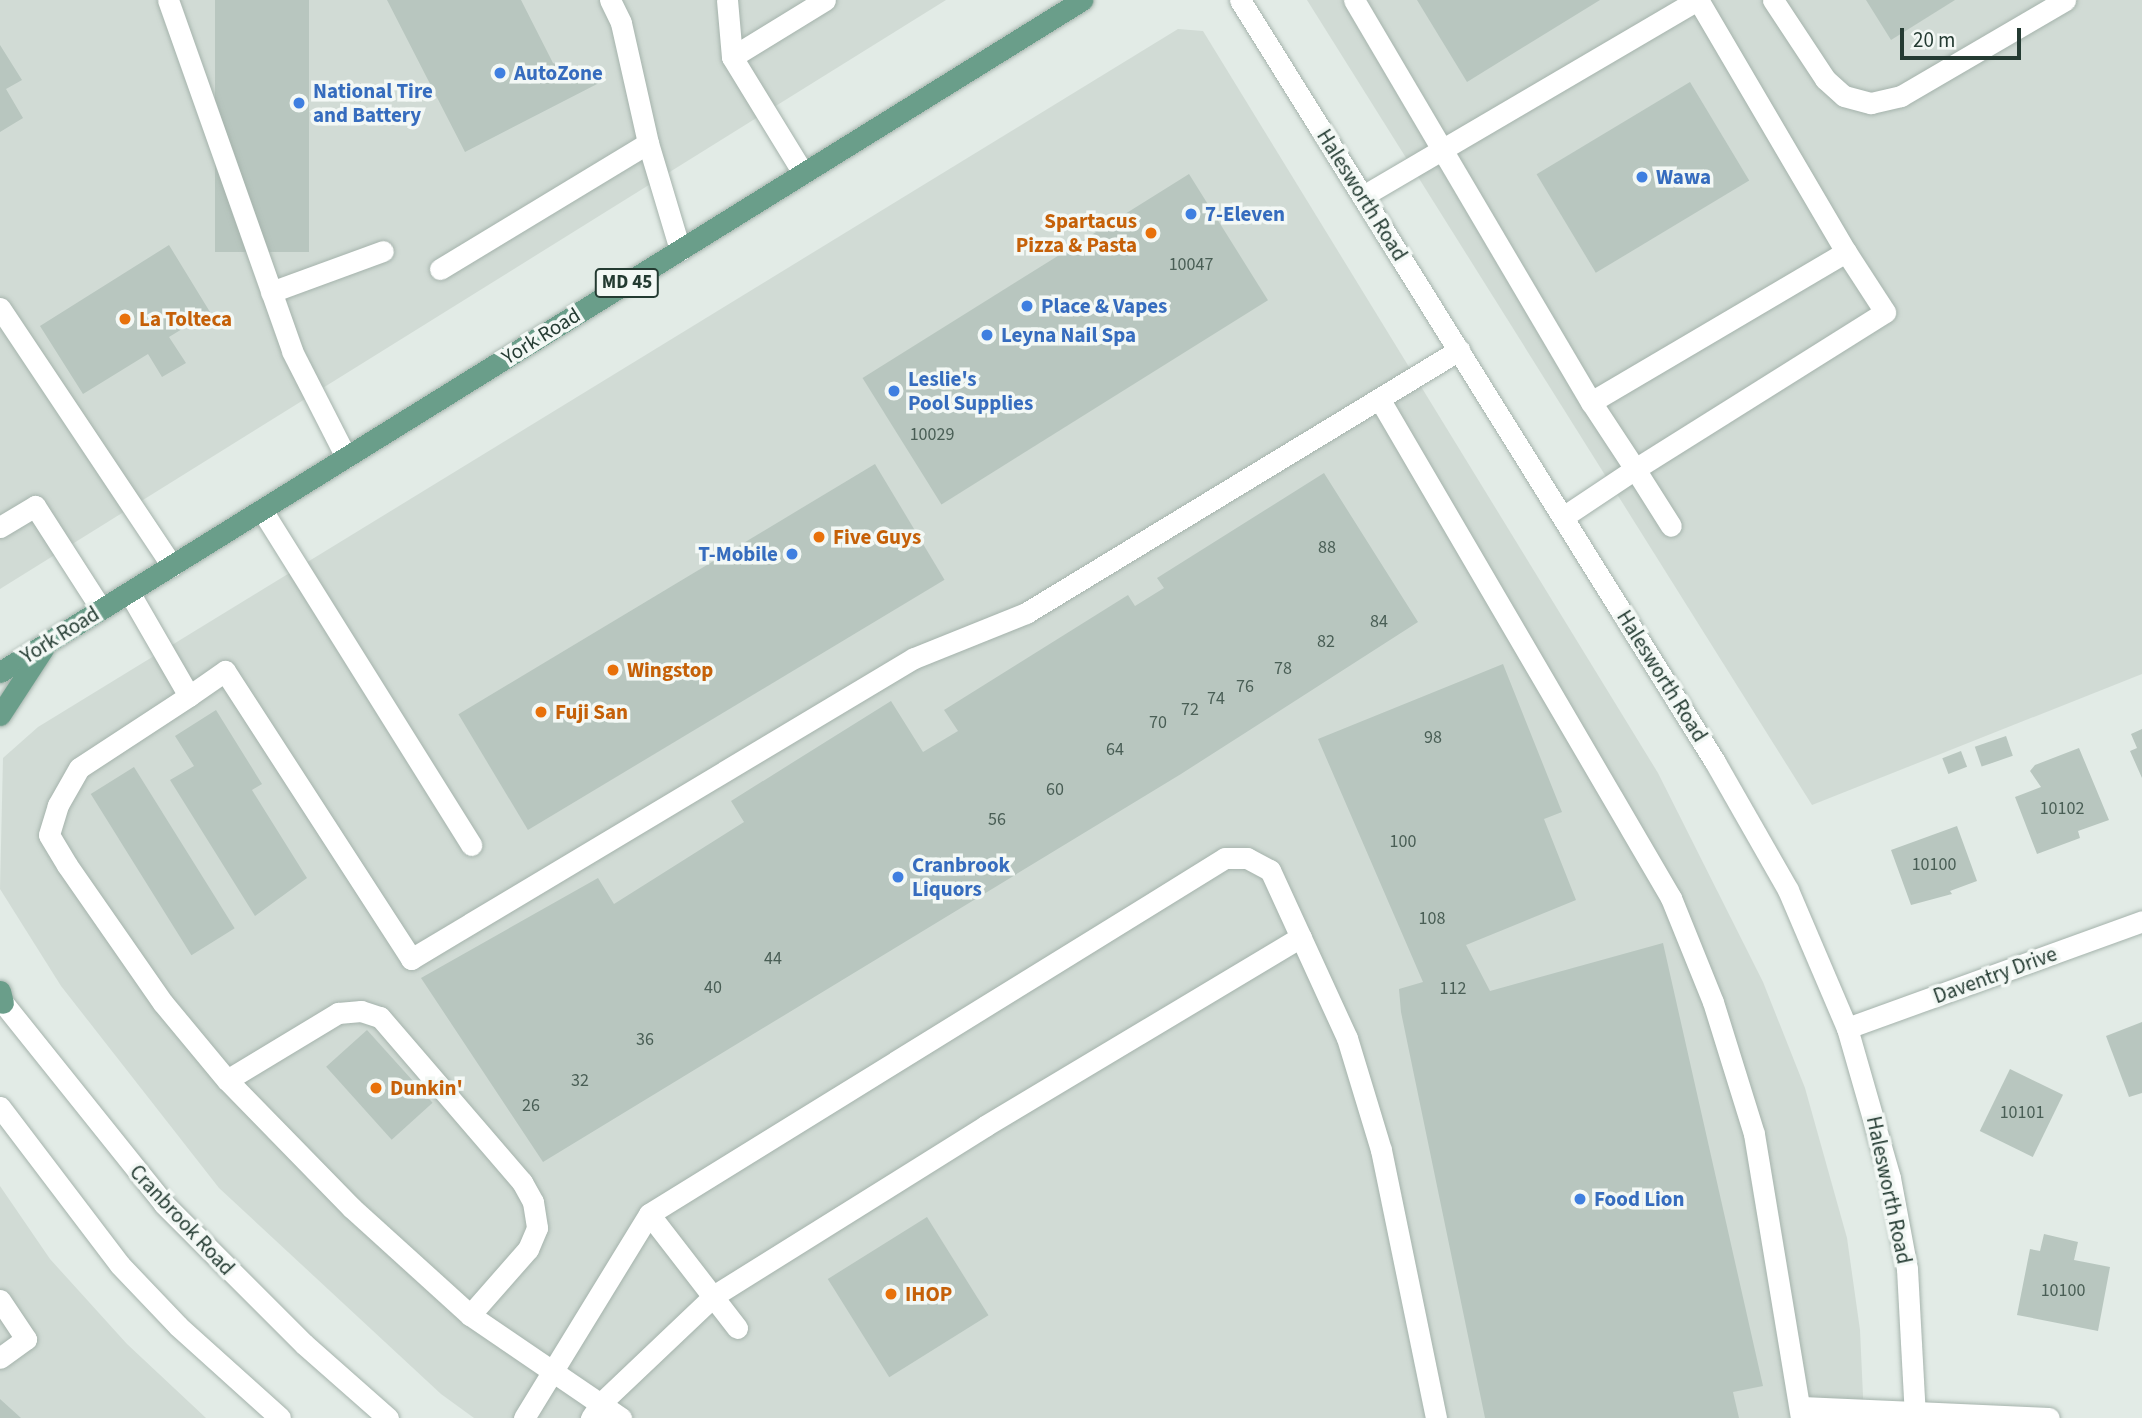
<!DOCTYPE html>
<style>
body{margin:0}
#map{position:relative;width:2142px;height:1418px;overflow:hidden;background:#e2ebe6;font-family:"Source Sans 3",sans-serif}
div>[style]{position:absolute}
.built>*{inset:0;background:#d1dbd5}
.building>*{inset:0;background:#b8c6bf;transform-origin:0 0}
.roads{filter:drop-shadow(0 0 2px #a5b3ac) drop-shadow(0 0 2px #a5b3ac)}
.lane>*{height:21px;margin:-10.5px;padding:0 10.5px;transform-origin:10.5px;border-radius:10.5px;background:#fff}
.street>*{height:21px;margin:-10.5px;padding:0 10.5px;transform-origin:10.5px;border-radius:10.5px;background:#fff}
.secondary>*{height:21px;margin:-10.5px;padding:0 10.5px;transform-origin:10.5px;border-radius:10.5px;background:#fff}
.primary>*{height:21px;margin:-10.5px;padding:0 10.5px;transform-origin:10.5px;border-radius:10.5px;background:#6a9e8a}
.dots>*{width:19px;height:19px;translate:-50% -50%;box-sizing:border-box;border:4px solid #f3f8f5;border-radius:50%}
span{translate:-50% -50%;white-space:nowrap;text-align:center;line-height:1.15;-webkit-text-stroke:7px #f3f8f5;paint-order:stroke}
.number-label{font-size:18px;color:#495e55}
.number-label span{-webkit-text-stroke-width:0}
.shield-label span{padding:2px 5px;background:#f3f8f5;border:2px solid;border-radius:5px;-webkit-text-stroke-width:0}
.shield-label{font-size:19px;color:#243b32;font-weight:700}
.shop-label{font-size:21px;color:#366cbe;font-weight:700}
.left{translate:0 -50%;text-align:left}
.right{translate:-100% -50%;text-align:right}
.street-label{font-size:21px;color:#243b32}
.food-label{font-size:21px;color:#c56008;font-weight:700}
.scale{position:absolute;left:1900px;top:28px;width:121px;height:32px;box-sizing:border-box;border:4px solid #243b32;border-top:0;padding-left:9px;font-size:21px;line-height:24px;white-space:nowrap;color:#243b32;-webkit-text-stroke:5px #f3f8f5;paint-order:stroke}
</style>
<div id="map">
<div class="built">
<i style="clip-path:polygon(0 0,946px 0,0 589px)"></i>
<i style="clip-path:polygon(1307px 0,2142px 0,2142px 674px,1812px 805px)"></i>
<i style="clip-path:polygon(1178px 29px,1203px 31px,1658px 773px,1763px 982px,1805px 1088px,1847px 1238px,1860px 1330px,1864px 1418px,474px 1418px,441px 1394px,219px 1188px,61px 986px,0 889px,3px 758px,38px 727px)"></i>
<i style="clip-path:polygon(0 1186px,50px 1259px,127px 1344px,206px 1418px,0 1418px)"></i>
</div>
<div class="building">
<i style="left:215px;top:0;width:94px;height:252px"></i>
<i style="clip-path:polygon(387px 0,521px 0,553px 63px,599px 83px,465px 152px)"></i>
<i style="clip-path:polygon(1417px 0,1600px 0,1467px 82px)"></i>
<i style="clip-path:polygon(1866px 0,1955px 0,1891px 40px)"></i>
<i style="clip-path:polygon(0 45px,22px 80px,6px 89px,23px 118px,0 132px)"></i>
<i style="left:1690px;top:82px;width:115px;height:179px;rotate:59deg"></i>
<i style="left:1189px;top:174px;width:149px;height:385px;rotate:58deg"></i>
<i style="clip-path:polygon(169px 245px,210px 312px,169px 337px,186px 363px,162px 377px,148px 354px,83px 394px,40px 326px)"></i>
<i style="left:875px;top:464px;width:135px;height:486px;rotate:59deg"></i>
<i style="clip-path:polygon(1324px 473px,1418px 622px,1181px 774px,543px 1162px,421px 978px,598px 878px,614px 904px,744px 822px,731px 801px,891px 701px,923px 752px,958px 731px,944px 710px,1128px 595px,1135px 606px,1164px 588px,1157px 578px)"></i>
<i style="clip-path:polygon(1503px 664px,1562px 812px,1544px 819px,1576px 900px,1466px 945px,1490px 991px,1663px 943px,1763px 1386px,1733px 1392px,1739px 1418px,1485px 1418px,1401px 1012px,1399px 989px,1423px 982px,1318px 739px)"></i>
<i style="clip-path:polygon(216px 710px,262px 784px,252px 790px,307px 878px,255px 916px,170px 780px,194px 766px,175px 736px)"></i>
<i style="clip-path:polygon(2142px 729px,2142px 778px,2130px 751px,2137px 748px,2131px 734px)"></i>
<i style="left:2006px;top:736px;width:21px;height:33px;rotate:71deg"></i>
<i style="clip-path:polygon(2079px 748px,2109px 820px,2078px 831px,2080px 838px,2037px 854px,2015px 797px,2041px 787px,2030px 771px,2035px 765px)"></i>
<i style="left:1961px;top:751px;width:17px;height:20px;rotate:69deg"></i>
<i style="left:134px;top:767px;width:190px;height:51px;rotate:58deg"></i>
<i style="clip-path:polygon(1957px 826px,1977px 881px,1950px 891px,1952px 894px,1911px 905px,1891px 850px)"></i>
<i style="clip-path:polygon(2142px 1022px,2142px 1093px,2129px 1097px,2106px 1036px)"></i>
<i style="left:367px;top:1030px;width:98px;height:55px;rotate:48deg"></i>
<i style="left:2010px;top:1069px;width:59px;height:69px;rotate:26deg"></i>
<i style="left:927px;top:1217px;width:116px;height:117px;rotate:58deg"></i>
<i style="clip-path:polygon(2044px 1234px,2078px 1242px,2074px 1260px,2110px 1267px,2098px 1331px,2017px 1315px,2030px 1249px,2040px 1251px)"></i>
<i style="clip-path:polygon(0 1399px,21px 1418px,0 1418px)"></i>
</div>
<div class="roads">
<div class="lane">
<i style="left:168px;top:0;width:372px;rotate:70.5deg"></i>
<i style="left:292px;top:351px;width:119px;rotate:63deg"></i>
<i style="left:610px;top:0;width:25px;rotate:64deg"></i>
<i style="left:621px;top:23px;width:123px;rotate:77.3deg"></i>
<i style="left:648px;top:143px;width:112px;rotate:73.3deg"></i>
<i style="left:727px;top:0;width:57px;rotate:85deg"></i>
<i style="left:732px;top:57px;width:136px;rotate:58.5deg"></i>
<i style="left:1354px;top:0;width:467px;rotate:59.5deg"></i>
<i style="left:1591px;top:402px;width:296px;rotate:-30.5deg"></i>
<i style="left:1846px;top:252px;width:292px;rotate:-120.4deg"></i>
<i style="left:1773px;top:0;width:95px;rotate:56.6deg"></i>
<i style="left:1825px;top:79px;width:25px;rotate:42deg"></i>
<i style="left:1844px;top:96px;width:28px;rotate:15deg"></i>
<i style="left:1871px;top:103px;width:31px;rotate:-13deg"></i>
<i style="left:1901px;top:96px;width:190px;rotate:-30.3deg"></i>
<i style="left:732px;top:57px;width:109px;rotate:-31.5deg"></i>
<i style="left:1363px;top:196px;width:387px;rotate:-30.4deg"></i>
<i style="left:440px;top:269px;width:243px;rotate:-31.2deg"></i>
<i style="left:271px;top:292px;width:119px;rotate:-20.1deg"></i>
<i style="left:0;top:308px;width:310px;rotate:56.3deg"></i>
<i style="left:1380px;top:400px;width:577px;rotate:59.7deg"></i>
<i style="left:1671px;top:898px;width:112px;rotate:68deg"></i>
<i style="left:1713px;top:1002px;width:138px;rotate:72.7deg"></i>
<i style="left:1754px;top:1134px;width:288px;rotate:80.6deg"></i>
<i style="left:1591px;top:402px;width:80px;rotate:56.7deg"></i>
<i style="left:1635px;top:469px;width:295px;rotate:-32.1deg"></i>
<i style="left:1885px;top:312px;width:72px;rotate:-123deg"></i>
<i style="left:262px;top:510px;width:395px;rotate:58deg"></i>
<i style="left:1563px;top:517px;width:87px;rotate:-33.7deg"></i>
<i style="left:1635px;top:469px;width:67px;rotate:57.7deg"></i>
<i style="left:0;top:527px;width:41px;rotate:-31deg"></i>
<i style="left:35px;top:506px;width:122px;rotate:57.3deg"></i>
<i style="left:129px;top:592px;width:120px;rotate:60deg"></i>
<i style="left:189px;top:696px;width:44px;rotate:-34.8deg"></i>
<i style="left:225px;top:671px;width:343px;rotate:57.1deg"></i>
<i style="left:411px;top:959px;width:586px;rotate:-30.9deg"></i>
<i style="left:914px;top:658px;width:121px;rotate:-21.9deg"></i>
<i style="left:1026px;top:613px;width:507px;rotate:-31.27deg"></i>
<i style="left:189px;top:696px;width:131px;rotate:146.8deg"></i>
<i style="left:79px;top:768px;width:43px;rotate:119.6deg"></i>
<i style="left:58px;top:805px;width:31px;rotate:107deg"></i>
<i style="left:49px;top:835px;width:35px;rotate:59deg"></i>
<i style="left:67px;top:865px;width:168px;rotate:55.2deg"></i>
<i style="left:163px;top:1003px;width:100px;rotate:50.3deg"></i>
<i style="left:227px;top:1080px;width:179px;rotate:45.7deg"></i>
<i style="left:352px;top:1208px;width:159px;rotate:42.2deg"></i>
<i style="left:470px;top:1315px;width:183px;rotate:34.3deg"></i>
<i style="left:227px;top:1080px;width:130px;rotate:-31.1deg"></i>
<i style="left:338px;top:1013px;width:23px;rotate:-5deg"></i>
<i style="left:361px;top:1011px;width:20px;rotate:18deg"></i>
<i style="left:380px;top:1017px;width:218px;rotate:49.3deg"></i>
<i style="left:522px;top:1182px;width:23px;rotate:61deg"></i>
<i style="left:533px;top:1202px;width:26px;rotate:81deg"></i>
<i style="left:537px;top:1228px;width:23px;rotate:113deg"></i>
<i style="left:528px;top:1249px;width:88px;rotate:131.3deg"></i>
<i style="left:649px;top:1214px;width:144px;rotate:52.3deg"></i>
<i style="left:0;top:1300px;width:47px;rotate:56.3deg"></i>
<i style="left:26px;top:1339px;width:32px;rotate:144deg"></i>
<i style="left:1801px;top:1407px;width:114px;rotate:2.5deg"></i>
<i style="left:524px;top:1418px;width:239px;rotate:-58.5deg"></i>
<i style="left:649px;top:1214px;width:677px;rotate:-31.72deg"></i>
<i style="left:1225px;top:858px;width:22px"></i>
<i style="left:1247px;top:858px;width:26px;rotate:28deg"></i>
<i style="left:1270px;top:870px;width:185px;rotate:65.4deg"></i>
<i style="left:1347px;top:1038px;width:117px;rotate:73.1deg"></i>
<i style="left:1381px;top:1150px;width:274px;rotate:78.4deg"></i>
<i style="left:591px;top:1418px;width:18px;rotate:-56deg"></i>
<i style="left:601px;top:1403px;width:157px;rotate:-43.5deg"></i>
<i style="left:715px;top:1295px;width:319px;rotate:-32deg"></i>
<i style="left:985px;top:1126px;width:368px;rotate:-30.9deg"></i>
</div>
<div class="street">
<i style="left:1240px;top:0;width:898px;rotate:58.06deg"></i>
<i style="left:1715px;top:762px;width:147px;rotate:60.3deg"></i>
<i style="left:1788px;top:890px;width:150px;rotate:66.9deg"></i>
<i style="left:1847px;top:1028px;width:156px;rotate:74deg"></i>
<i style="left:1890px;top:1178px;width:93px;rotate:79.4deg"></i>
<i style="left:1907px;top:1269px;width:149px;rotate:86.9deg"></i>
<i style="left:1847px;top:1028px;width:314px;rotate:-19.9deg"></i>
<i style="left:1915px;top:1412px;width:134px;rotate:2.6deg"></i>
</div>
<div class="secondary">
<i style="left:0;top:999px;width:263px;rotate:51.3deg"></i>
<i style="left:164px;top:1204px;width:198px;rotate:45deg"></i>
<i style="left:304px;top:1344px;width:112px;rotate:41.4deg"></i>
<i style="left:0;top:1107px;width:198px;rotate:52.8deg"></i>
<i style="left:120px;top:1265px;width:84px;rotate:46.4deg"></i>
<i style="left:178px;top:1326px;width:137px;rotate:42deg"></i>
</div>
<div class="primary">
<i style="left:0;top:672px;width:1274px;rotate:-31.84deg"></i>
<i style="left:0;top:715px;width:79px;rotate:-56.9deg"></i>
<i style="left:0;top:991px;width:12px;rotate:76deg"></i>
</div>
</div>
<div class="dots">
<i style="left:500px;top:73px;background:#3f7fe0"></i>
<i style="left:299px;top:103px;background:#3f7fe0"></i>
<i style="left:1642px;top:177px;background:#3f7fe0"></i>
<i style="left:1191px;top:214px;background:#3f7fe0"></i>
<i style="left:1151px;top:233px;background:#e8710a"></i>
<i style="left:1027px;top:306px;background:#3f7fe0"></i>
<i style="left:125px;top:319px;background:#e8710a"></i>
<i style="left:987px;top:335px;background:#3f7fe0"></i>
<i style="left:894px;top:391px;background:#3f7fe0"></i>
<i style="left:819px;top:537px;background:#e8710a"></i>
<i style="left:792px;top:554px;background:#3f7fe0"></i>
<i style="left:613px;top:670px;background:#e8710a"></i>
<i style="left:541px;top:712px;background:#e8710a"></i>
<i style="left:898px;top:877px;background:#3f7fe0"></i>
<i style="left:376px;top:1088px;background:#e8710a"></i>
<i style="left:1580px;top:1199px;background:#3f7fe0"></i>
<i style="left:891px;top:1294px;background:#e8710a"></i>
</div>
<div class="number-label">
<span style="left:1191px;top:265px">10047</span>
<span style="left:932px;top:435px">10029</span>
<span style="left:1327px;top:548px">88</span>
<span style="left:1379px;top:622px">84</span>
<span style="left:1326px;top:642px">82</span>
<span style="left:1283px;top:669px">78</span>
<span style="left:1245px;top:687px">76</span>
<span style="left:1216px;top:699px">74</span>
<span style="left:1190px;top:710px">72</span>
<span style="left:1158px;top:723px">70</span>
<span style="left:1433px;top:738px">98</span>
<span style="left:1115px;top:750px">64</span>
<span style="left:1055px;top:790px">60</span>
<span style="left:2062px;top:809px">10102</span>
<span style="left:997px;top:820px">56</span>
<span style="left:1403px;top:842px">100</span>
<span style="left:1934px;top:865px">10100</span>
<span style="left:1432px;top:919px">108</span>
<span style="left:773px;top:959px">44</span>
<span style="left:713px;top:988px">40</span>
<span style="left:1453px;top:989px">112</span>
<span style="left:645px;top:1040px">36</span>
<span style="left:580px;top:1081px">32</span>
<span style="left:531px;top:1106px">26</span>
<span style="left:2022px;top:1113px">10101</span>
<span style="left:2063px;top:1291px">10100</span>
</div>
<div class="shield-label">
<span style="left:627px;top:283px">MD 45</span>
</div>
<div class="shop-label">
<span class="left" style="left:514px;top:73px">AutoZone</span>
<span class="left" style="left:313px;top:103px">National Tire<br>and Battery</span>
<span class="left" style="left:1656px;top:177px">Wawa</span>
<span class="left" style="left:1205px;top:214px">7-Eleven</span>
<span class="left" style="left:1041px;top:306px">Place &amp; Vapes</span>
<span class="left" style="left:1001px;top:335px">Leyna Nail Spa</span>
<span class="left" style="left:908px;top:391px">Leslie's<br>Pool Supplies</span>
<span class="right" style="left:778px;top:554px">T-Mobile</span>
<span class="left" style="left:912px;top:877px">Cranbrook<br>Liquors</span>
<span class="left" style="left:1594px;top:1199px">Food Lion</span>
</div>
<div class="street-label">
<span style="left:1362px;top:195px;rotate:58deg">Halesworth Road</span>
<span style="left:541px;top:336px;rotate:-32deg">York Road</span>
<span style="left:60px;top:635px;rotate:-32deg">York Road</span>
<span style="left:1662px;top:676px;rotate:58deg">Halesworth Road</span>
<span style="left:1995px;top:975px;rotate:-20deg">Daventry Drive</span>
<span style="left:1889px;top:1190px;rotate:78deg">Halesworth Road</span>
<span style="left:182px;top:1220px;rotate:47deg">Cranbrook Road</span>
</div>
<div class="food-label">
<span class="right" style="left:1137px;top:233px">Spartacus<br>Pizza &amp; Pasta</span>
<span class="left" style="left:139px;top:319px">La Tolteca</span>
<span class="left" style="left:833px;top:537px">Five Guys</span>
<span class="left" style="left:627px;top:670px">Wingstop</span>
<span class="left" style="left:555px;top:712px">Fuji San</span>
<span class="left" style="left:390px;top:1088px">Dunkin'</span>
<span class="left" style="left:905px;top:1294px">IHOP</span>
</div>
<div class="scale">20 m</div>
</div>
